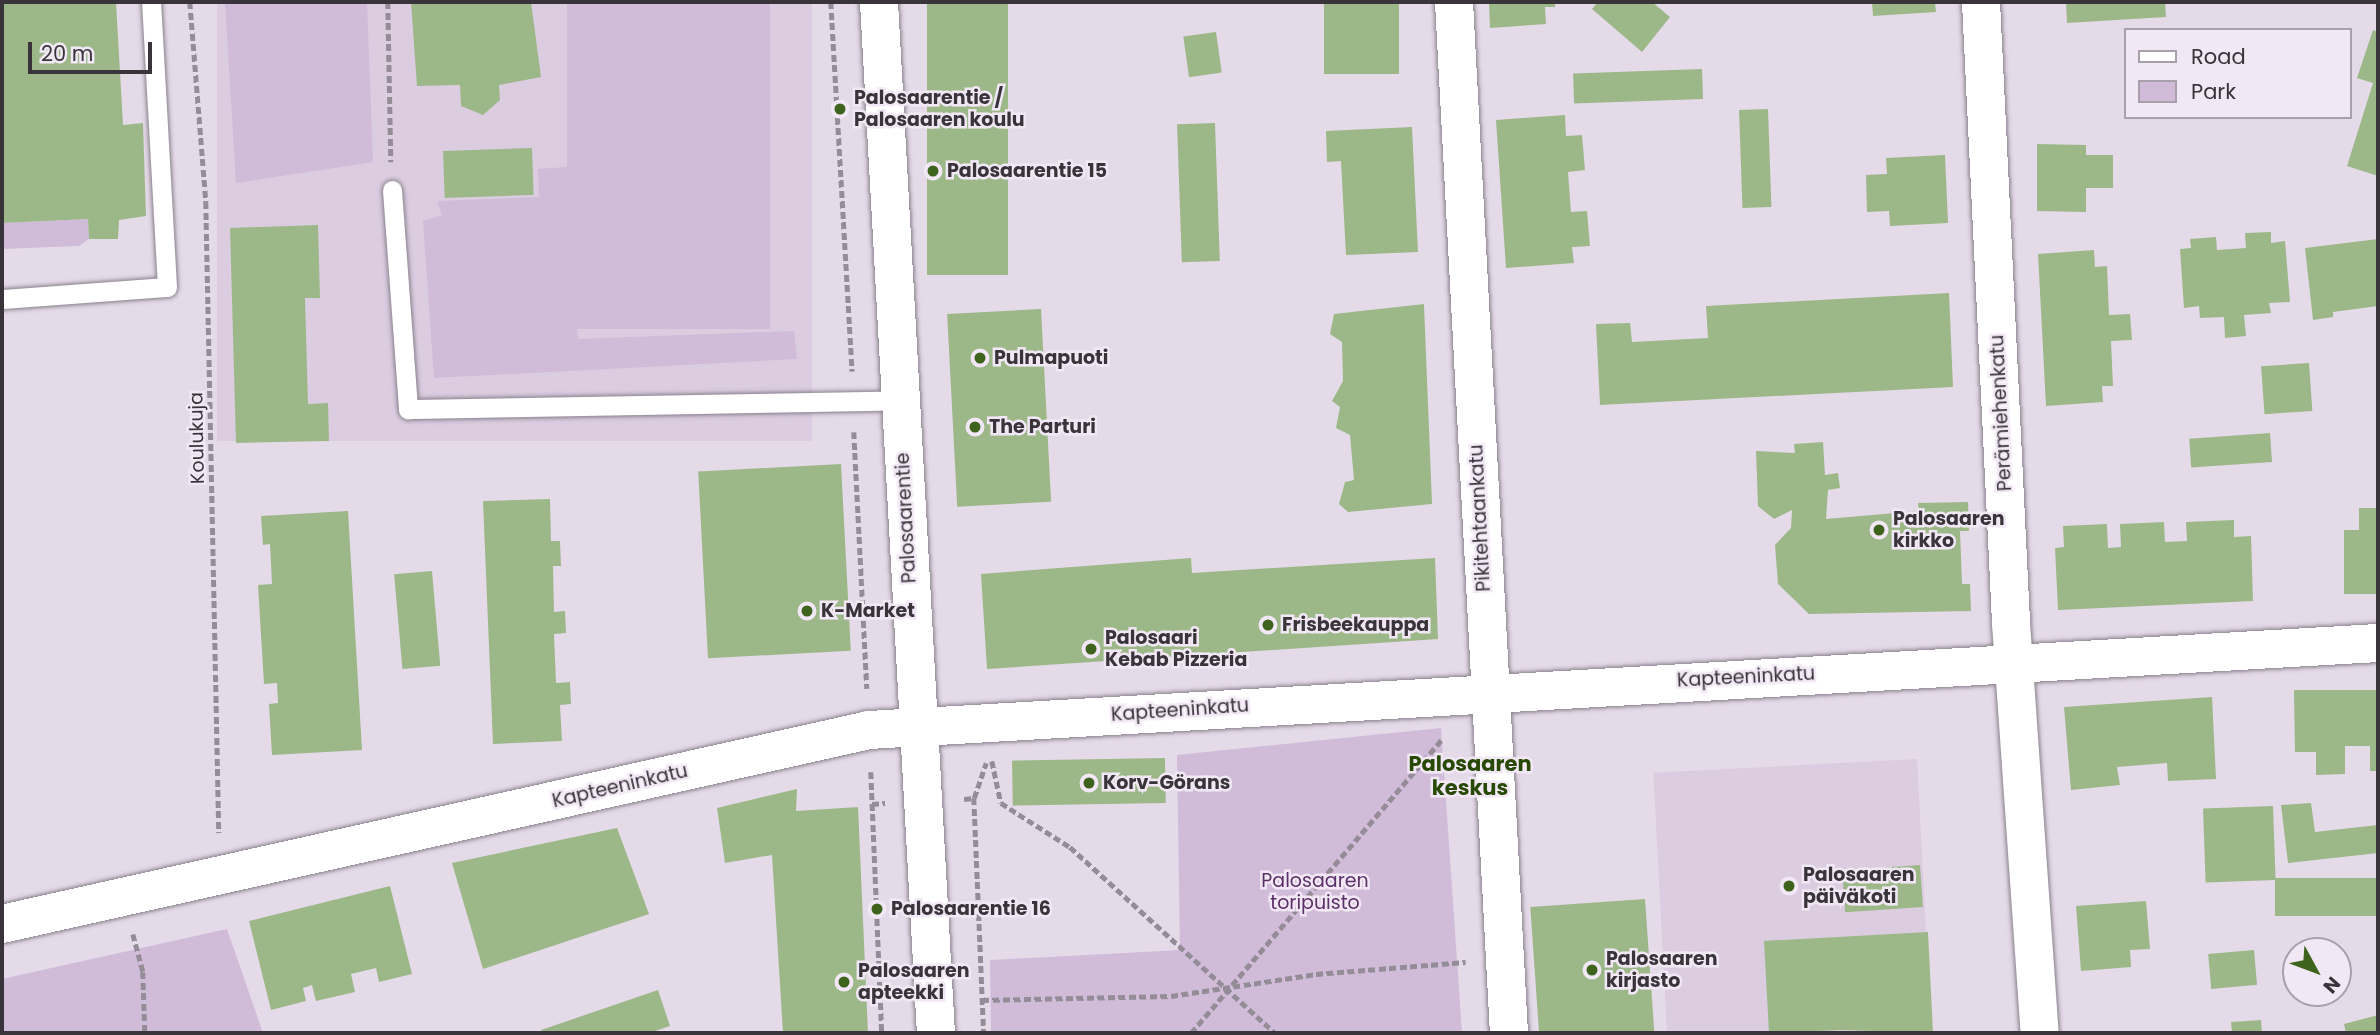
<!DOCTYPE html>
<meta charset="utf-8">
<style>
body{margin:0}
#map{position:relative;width:2380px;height:1035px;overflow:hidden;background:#e5dae8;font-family:Poppins,sans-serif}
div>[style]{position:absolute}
.built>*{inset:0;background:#dbcce0;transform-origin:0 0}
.green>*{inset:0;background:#d0bbd8;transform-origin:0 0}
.building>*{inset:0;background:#9cb889;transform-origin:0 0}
.path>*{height:4.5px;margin-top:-2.25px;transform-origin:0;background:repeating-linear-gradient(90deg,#948d97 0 7px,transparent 0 10.5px)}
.roads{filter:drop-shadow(0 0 2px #8a818d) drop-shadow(0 0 2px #8a818d)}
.lane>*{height:19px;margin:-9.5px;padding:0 9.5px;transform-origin:9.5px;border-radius:9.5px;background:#fff}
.street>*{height:38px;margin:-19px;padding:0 19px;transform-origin:19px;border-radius:19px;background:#fff}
.secondary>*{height:38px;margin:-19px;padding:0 19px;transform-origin:19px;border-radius:19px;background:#fff}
.dots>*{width:19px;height:19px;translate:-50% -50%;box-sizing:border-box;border:4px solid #f2e8f5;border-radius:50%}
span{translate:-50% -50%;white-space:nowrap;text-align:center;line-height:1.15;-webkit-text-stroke:5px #f2e8f5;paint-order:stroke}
.poi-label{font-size:19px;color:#38343a;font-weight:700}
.left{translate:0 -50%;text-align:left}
.street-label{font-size:19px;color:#38343a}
.park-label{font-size:19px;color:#5b3068}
.neighbourhood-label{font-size:21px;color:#284904;font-weight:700}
.frame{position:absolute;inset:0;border:4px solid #38343a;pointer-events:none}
.legend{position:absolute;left:2124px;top:28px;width:228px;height:91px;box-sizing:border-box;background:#f2e8f5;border:2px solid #a8a0aa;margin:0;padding:9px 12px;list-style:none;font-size:21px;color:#38343a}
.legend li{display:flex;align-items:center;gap:14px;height:35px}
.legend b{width:35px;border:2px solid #a8a0aa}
.north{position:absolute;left:2282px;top:937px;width:70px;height:70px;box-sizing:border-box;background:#f2e8f5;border:2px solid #a8a0aa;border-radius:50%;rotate:131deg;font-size:19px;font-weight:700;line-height:28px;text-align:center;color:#38343a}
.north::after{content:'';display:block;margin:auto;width:24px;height:32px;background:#3d631c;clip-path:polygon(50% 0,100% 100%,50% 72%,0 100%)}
.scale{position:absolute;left:28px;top:42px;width:124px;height:32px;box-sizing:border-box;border:4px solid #38343a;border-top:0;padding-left:9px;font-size:21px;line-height:24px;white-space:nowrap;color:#38343a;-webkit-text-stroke:5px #f2e8f5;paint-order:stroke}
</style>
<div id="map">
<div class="built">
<i style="left:217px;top:2px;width:595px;height:439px"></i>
<i style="left:1917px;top:759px;width:274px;height:264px;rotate:87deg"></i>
</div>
<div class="green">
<i style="clip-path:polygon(225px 2px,367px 2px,373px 162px,236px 183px)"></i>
<i style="left:567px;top:2px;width:203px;height:327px"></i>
<i style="clip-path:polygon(567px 167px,578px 339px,794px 331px,797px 359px,434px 378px,423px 221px,442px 215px,437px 201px,539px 197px,538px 169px)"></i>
<i style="clip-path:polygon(88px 219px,89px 239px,79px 246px,2px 249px,2px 223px)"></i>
<i style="clip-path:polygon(1441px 728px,1462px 1033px,991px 1033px,990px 960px,1180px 950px,1177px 755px)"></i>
<i style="clip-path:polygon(227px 929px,263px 1033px,2px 1033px,2px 979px)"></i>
</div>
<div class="building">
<i style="clip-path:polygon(2px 2px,116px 2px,123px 125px,143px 123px,146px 216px,119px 220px,118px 239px,89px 239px,88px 219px,2px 223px)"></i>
<i style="clip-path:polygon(411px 2px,531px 2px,541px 77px,499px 85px,500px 100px,483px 115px,461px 106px,460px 85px,417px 86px)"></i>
<i style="left:927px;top:2px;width:81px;height:273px"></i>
<i style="left:1324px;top:2px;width:75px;height:72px"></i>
<i style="clip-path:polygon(1489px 2px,1555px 2px,1555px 7px,1545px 7px,1546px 24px,1490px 28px)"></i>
<i style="clip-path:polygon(1598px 2px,1652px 2px,1670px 17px,1642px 52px,1592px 9px)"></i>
<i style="clip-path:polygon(1872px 2px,1935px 2px,1936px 12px,1873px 16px)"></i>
<i style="clip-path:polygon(2066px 2px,2165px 2px,2166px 17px,2067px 23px)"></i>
<i style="clip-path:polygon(2373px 30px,2378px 32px,2378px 176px,2347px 166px,2373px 83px,2357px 78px)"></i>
<i style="left:1216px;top:32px;width:41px;height:33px;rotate:82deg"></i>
<i style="left:1702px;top:69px;width:30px;height:129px;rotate:88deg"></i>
<i style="left:1768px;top:109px;width:98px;height:29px;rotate:88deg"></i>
<i style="clip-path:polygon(1565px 115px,1566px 136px,1582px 135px,1585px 170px,1568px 172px,1571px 212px,1587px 211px,1590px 246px,1572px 247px,1574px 263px,1506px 268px,1496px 120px)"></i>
<i style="left:1215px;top:123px;width:138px;height:38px;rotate:88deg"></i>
<i style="clip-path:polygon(1412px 127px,1418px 252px,1346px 255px,1341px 161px,1327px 162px,1326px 131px)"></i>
<i style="clip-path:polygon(2037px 144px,2086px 145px,2086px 155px,2113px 155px,2113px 188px,2086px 188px,2086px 212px,2037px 211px)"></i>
<i style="left:532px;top:148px;width:47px;height:89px;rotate:88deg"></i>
<i style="clip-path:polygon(1945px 155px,1948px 223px,1890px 226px,1889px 211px,1867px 212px,1866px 175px,1887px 174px,1886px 158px)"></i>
<i style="clip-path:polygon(318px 225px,320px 298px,305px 298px,308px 404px,328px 403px,329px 441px,236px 443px,230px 228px)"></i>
<i style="clip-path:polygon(2271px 232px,2271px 243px,2285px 241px,2290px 302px,2269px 303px,2271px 313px,2244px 315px,2246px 336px,2225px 338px,2224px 317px,2200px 318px,2199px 306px,2184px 308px,2180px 249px,2191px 248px,2190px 239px,2216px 237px,2217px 250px,2246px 248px,2245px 233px)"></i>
<i style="clip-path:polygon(2378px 239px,2378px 306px,2333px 312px,2333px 317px,2313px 320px,2305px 248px)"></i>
<i style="clip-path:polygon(2094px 250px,2095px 267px,2107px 266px,2109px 315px,2130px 314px,2132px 340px,2111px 341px,2113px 386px,2102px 386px,2103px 402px,2046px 406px,2038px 254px)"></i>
<i style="clip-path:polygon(1949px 293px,1953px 387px,1600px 405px,1596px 324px,1630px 323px,1632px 342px,1708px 338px,1706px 306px)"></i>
<i style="clip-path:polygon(1424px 304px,1432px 504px,1348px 512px,1339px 504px,1345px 482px,1354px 480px,1350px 435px,1336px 428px,1340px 407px,1332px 401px,1343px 381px,1342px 342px,1330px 334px,1334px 314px)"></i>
<i style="left:1041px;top:309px;width:193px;height:94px;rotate:87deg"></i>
<i style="left:2309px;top:363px;width:48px;height:48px;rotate:86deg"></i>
<i style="left:2270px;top:433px;width:29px;height:81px;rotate:86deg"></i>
<i style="clip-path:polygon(1823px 442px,1825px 475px,1838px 473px,1840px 488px,1828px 490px,1826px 519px,1919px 511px,1918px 503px,1968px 502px,1969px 531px,1960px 531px,1962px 584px,1970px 584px,1971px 611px,1809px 614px,1778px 584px,1775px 545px,1791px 528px,1792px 510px,1774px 519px,1758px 506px,1756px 451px,1795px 453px,1794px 444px)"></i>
<i style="left:841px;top:464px;width:187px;height:143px;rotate:87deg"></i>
<i style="clip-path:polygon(550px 499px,551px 541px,560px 541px,561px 566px,553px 566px,554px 612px,565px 611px,566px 633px,554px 634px,556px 683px,570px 682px,571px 704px,560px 705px,562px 741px,493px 744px,483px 501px)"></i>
<i style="clip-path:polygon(2359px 508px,2378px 508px,2378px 594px,2344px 594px,2344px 530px,2359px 530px)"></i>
<i style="clip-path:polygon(348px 511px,362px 750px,272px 755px,269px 704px,278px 703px,277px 683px,264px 684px,258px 585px,272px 584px,270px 544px,263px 545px,261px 516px)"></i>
<i style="clip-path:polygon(2234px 520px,2234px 537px,2251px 536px,2253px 601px,2058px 610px,2055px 548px,2064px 547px,2063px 526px,2107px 524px,2108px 548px,2121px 547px,2120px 524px,2164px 522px,2165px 542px,2187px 541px,2186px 522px)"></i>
<i style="clip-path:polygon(1191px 558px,1192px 573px,1435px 558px,1438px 639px,987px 669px,981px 574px)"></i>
<i style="left:432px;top:571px;width:95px;height:38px;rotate:85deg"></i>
<i style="clip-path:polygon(2294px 690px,2378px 690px,2378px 771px,2370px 771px,2370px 746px,2345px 746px,2345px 774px,2316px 775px,2316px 752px,2295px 752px)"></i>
<i style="clip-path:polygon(2212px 697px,2216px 779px,2168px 781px,2167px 763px,2117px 767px,2120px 785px,2071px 790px,2064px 707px)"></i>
<i style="left:1165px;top:758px;width:45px;height:153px;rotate:89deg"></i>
<i style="clip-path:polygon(797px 789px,796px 811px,858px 807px,868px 1033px,783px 1033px,772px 855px,725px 863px,717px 808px)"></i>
<i style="clip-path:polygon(2311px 803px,2315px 832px,2378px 825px,2378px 853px,2288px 863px,2281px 805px)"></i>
<i style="left:2273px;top:806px;width:74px;height:70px;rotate:88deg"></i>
<i style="clip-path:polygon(617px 828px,649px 914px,483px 969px,452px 863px)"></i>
<i style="left:1920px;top:865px;width:42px;height:78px;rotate:86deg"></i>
<i style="left:2378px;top:878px;width:38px;height:103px;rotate:90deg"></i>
<i style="clip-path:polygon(390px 886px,412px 974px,379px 982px,376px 968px,351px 974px,355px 992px,316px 1001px,312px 985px,303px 988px,306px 1001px,271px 1010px,249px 921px)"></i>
<i style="left:1645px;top:899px;width:134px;height:115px;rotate:86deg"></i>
<i style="clip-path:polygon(2146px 901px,2150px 949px,2130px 950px,2131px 967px,2081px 971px,2076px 906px)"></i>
<i style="clip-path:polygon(1928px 932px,1933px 1033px,1841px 1030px,1769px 1033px,1764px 941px)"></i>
<i style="left:2254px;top:950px;width:35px;height:46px;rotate:85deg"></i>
<i style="clip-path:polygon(658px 990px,670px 1026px,649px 1033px,543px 1033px,541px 1030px)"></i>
<i style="clip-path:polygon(2378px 1015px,2378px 1033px,2346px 1033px,2344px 1024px)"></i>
<i style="clip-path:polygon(2261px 1020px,2262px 1033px,2232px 1033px,2231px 1022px)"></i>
</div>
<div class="path">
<i style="left:190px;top:2px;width:201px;rotate:85.4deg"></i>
<i style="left:206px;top:202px;width:631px;rotate:88.82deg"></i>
<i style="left:388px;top:2px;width:160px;rotate:88.9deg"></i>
<i style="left:831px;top:2px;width:370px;rotate:86.7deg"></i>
<i style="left:854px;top:432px;width:257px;rotate:87.1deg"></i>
<i style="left:992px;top:761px;width:43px;rotate:77.9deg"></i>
<i style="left:1001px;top:803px;width:82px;rotate:32.5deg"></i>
<i style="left:1070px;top:847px;width:277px;rotate:42.2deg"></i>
<i style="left:871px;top:772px;width:261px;rotate:87.6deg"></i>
<i style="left:974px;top:798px;width:235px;rotate:87.6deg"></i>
<i style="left:964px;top:799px;width:10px;rotate:-6deg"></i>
<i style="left:974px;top:798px;width:37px;rotate:-71deg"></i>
<i style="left:872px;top:804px;width:13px;rotate:-4deg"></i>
<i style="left:133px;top:934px;width:39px;rotate:75deg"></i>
<i style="left:143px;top:972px;width:61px;rotate:88.1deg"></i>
<i style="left:982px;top:1000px;width:189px;rotate:-1.2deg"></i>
<i style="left:1171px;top:996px;width:147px;rotate:-8.6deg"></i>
<i style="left:1316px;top:974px;width:150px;rotate:-4.6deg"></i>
<i style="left:1191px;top:1033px;width:388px;rotate:-49.5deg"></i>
</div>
<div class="roads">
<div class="lane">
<i style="left:392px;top:190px;width:220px;rotate:85.8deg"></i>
<i style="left:408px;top:409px;width:492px;rotate:-1deg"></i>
<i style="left:2px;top:299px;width:165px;rotate:-4.2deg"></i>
<i style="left:167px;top:287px;width:285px;rotate:-93.2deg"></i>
</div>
<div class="street">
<i style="left:1454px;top:2px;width:1032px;rotate:86.95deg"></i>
<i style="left:1981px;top:2px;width:622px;rotate:87.23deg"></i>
<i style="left:2011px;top:623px;width:411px;rotate:86deg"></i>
<i style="left:2px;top:924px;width:888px;rotate:-12.61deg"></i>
<i style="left:869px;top:730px;width:1512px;rotate:-3.3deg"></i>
</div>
<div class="secondary">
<i style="left:879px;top:2px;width:1033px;rotate:86.84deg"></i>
</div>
</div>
<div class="dots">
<i style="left:840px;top:109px;background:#3d631c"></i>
<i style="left:933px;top:171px;background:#3d631c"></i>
<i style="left:980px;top:358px;background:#3d631c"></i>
<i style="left:975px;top:427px;background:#3d631c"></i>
<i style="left:1879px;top:530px;background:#3d631c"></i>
<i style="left:807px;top:611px;background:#3d631c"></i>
<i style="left:1268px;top:625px;background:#3d631c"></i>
<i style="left:1091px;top:649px;background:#3d631c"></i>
<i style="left:1089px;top:783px;background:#3d631c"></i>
<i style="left:1789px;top:886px;background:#3d631c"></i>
<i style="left:877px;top:909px;background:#3d631c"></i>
<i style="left:1592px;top:970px;background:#3d631c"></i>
<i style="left:844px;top:982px;background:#3d631c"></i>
</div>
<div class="poi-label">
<span class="left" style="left:854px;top:109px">Palosaarentie /<br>Palosaaren koulu</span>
<span class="left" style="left:947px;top:171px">Palosaarentie 15</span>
<span class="left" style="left:994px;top:358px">Pulmapuoti</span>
<span class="left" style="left:989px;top:427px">The Parturi</span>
<span class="left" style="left:1893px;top:530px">Palosaaren<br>kirkko</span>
<span class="left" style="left:821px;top:611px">K-Market</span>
<span class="left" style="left:1282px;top:625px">Frisbeekauppa</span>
<span class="left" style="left:1105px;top:649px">Palosaari<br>Kebab Pizzeria</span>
<span class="left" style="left:1103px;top:783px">Korv-Görans</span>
<span class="left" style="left:1803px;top:886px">Palosaaren<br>päiväkoti</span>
<span class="left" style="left:891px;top:909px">Palosaarentie 16</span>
<span class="left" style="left:1606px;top:970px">Palosaaren<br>kirjasto</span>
<span class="left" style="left:858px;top:982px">Palosaaren<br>apteekki</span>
</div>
<div class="street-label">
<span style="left:2001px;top:413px;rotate:-93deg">Perämiehenkatu</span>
<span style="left:197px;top:438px;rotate:-91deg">Koulukuja</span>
<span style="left:906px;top:518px;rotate:-93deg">Palosaarentie</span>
<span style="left:1480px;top:518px;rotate:-93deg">Pikitehtaankatu</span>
<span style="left:1746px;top:677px;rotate:-3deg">Kapteeninkatu</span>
<span style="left:1180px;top:710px;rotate:-4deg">Kapteeninkatu</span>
<span style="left:620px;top:786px;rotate:-13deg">Kapteeninkatu</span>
</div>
<div class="park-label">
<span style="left:1315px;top:892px">Palosaaren<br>toripuisto</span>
</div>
<div class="neighbourhood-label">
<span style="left:1470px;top:776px">Palosaaren<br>keskus</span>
</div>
<div class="frame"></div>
<ul class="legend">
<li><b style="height:9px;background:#fff"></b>Road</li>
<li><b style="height:19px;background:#d0bbd8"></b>Park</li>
</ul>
<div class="north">N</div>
<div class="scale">20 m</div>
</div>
